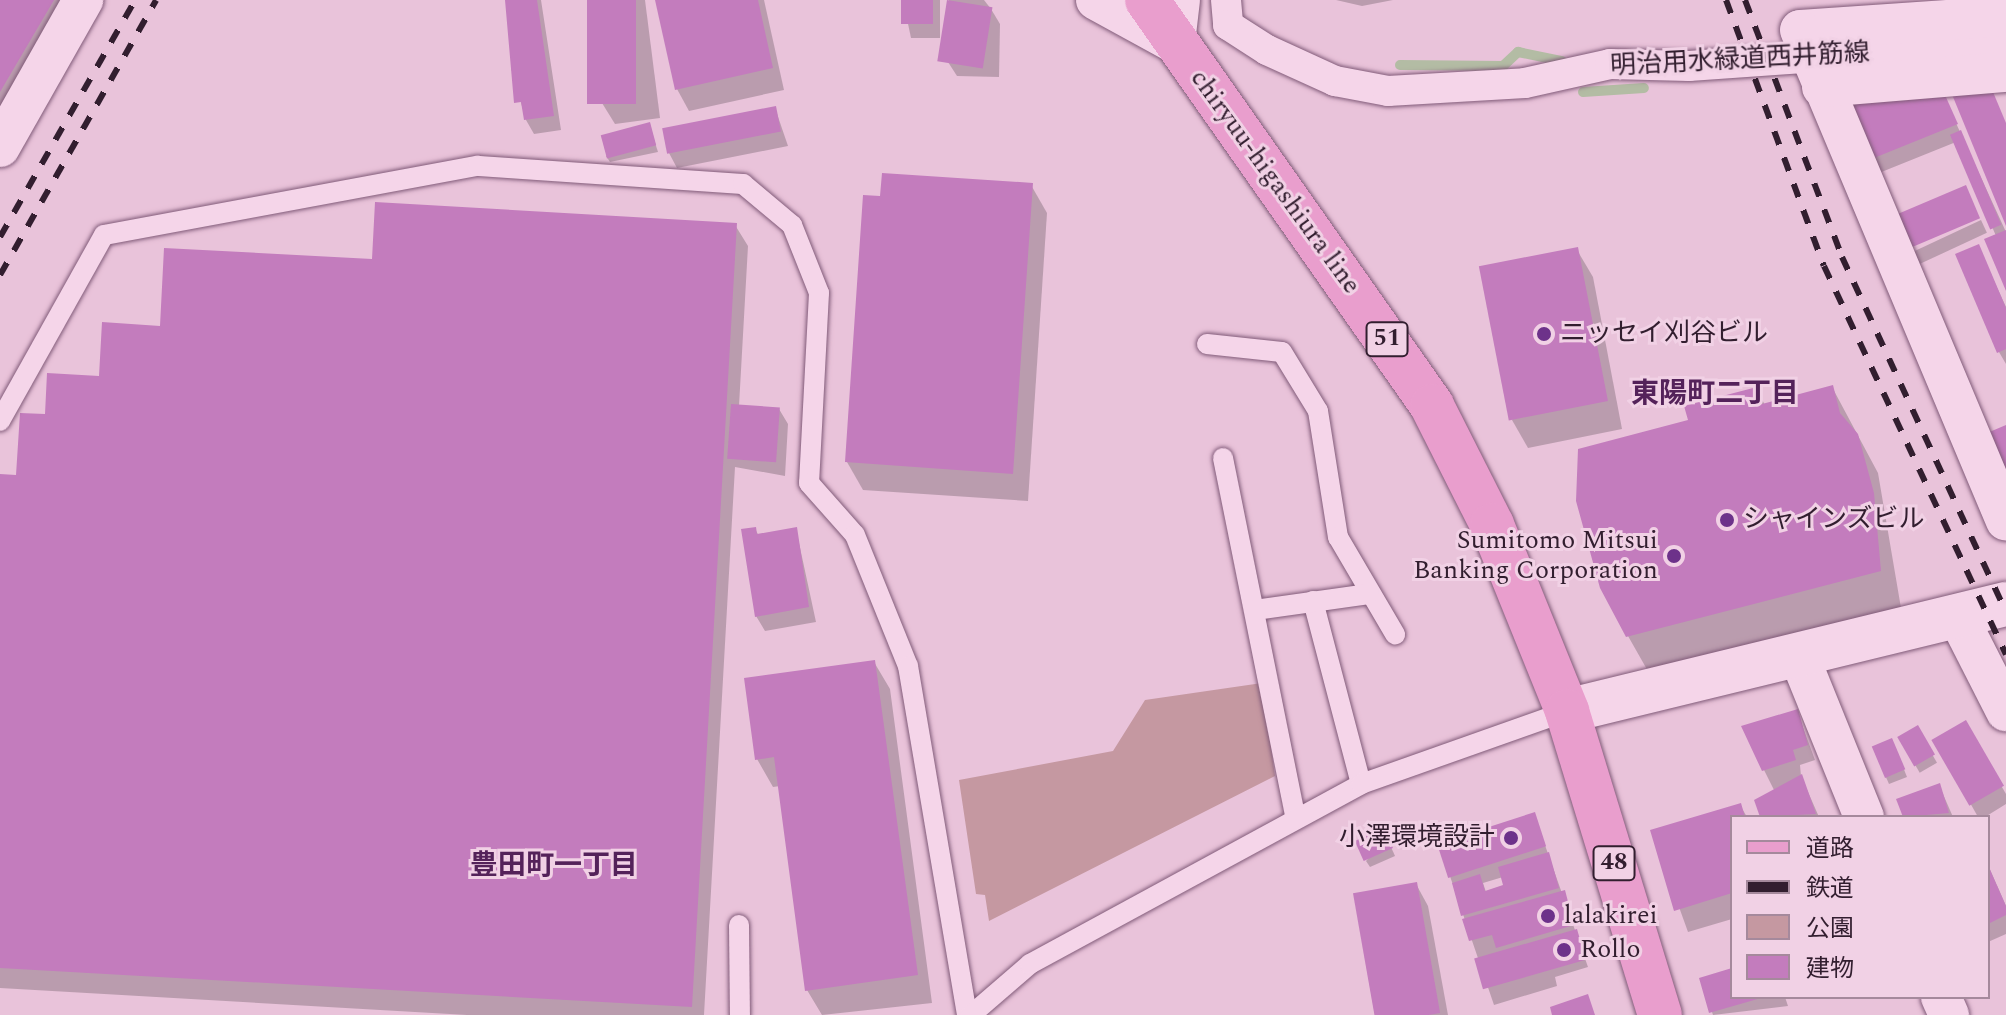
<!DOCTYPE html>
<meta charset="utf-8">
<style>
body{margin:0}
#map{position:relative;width:2006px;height:1015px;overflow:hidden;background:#e9c3da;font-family:Spectral,"Noto Sans JP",serif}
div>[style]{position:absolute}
.green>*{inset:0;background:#c598a1}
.shadow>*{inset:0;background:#0003;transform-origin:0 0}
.stream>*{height:10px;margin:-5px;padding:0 5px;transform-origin:5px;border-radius:5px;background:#b3bca4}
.building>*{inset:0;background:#c37cbd;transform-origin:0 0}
.roads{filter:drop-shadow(0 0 2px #815b79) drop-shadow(0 0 2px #815b79)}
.service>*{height:20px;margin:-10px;padding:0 10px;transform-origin:10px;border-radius:10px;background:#f5d5e9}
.pedestrian>*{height:30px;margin:-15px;padding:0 15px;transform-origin:15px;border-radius:15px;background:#f5d5e9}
.minor>*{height:40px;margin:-20px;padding:0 20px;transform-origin:20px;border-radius:20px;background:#f5d5e9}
.tertiary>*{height:44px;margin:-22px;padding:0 22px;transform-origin:22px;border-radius:22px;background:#f5d5e9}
.primary>*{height:44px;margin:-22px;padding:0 22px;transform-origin:22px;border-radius:22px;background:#e99ecd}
.rail>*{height:6px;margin-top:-3px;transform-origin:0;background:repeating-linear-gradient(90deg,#321e2f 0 14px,transparent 0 28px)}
.dots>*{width:22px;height:22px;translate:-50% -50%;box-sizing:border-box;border:4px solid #f1d1e5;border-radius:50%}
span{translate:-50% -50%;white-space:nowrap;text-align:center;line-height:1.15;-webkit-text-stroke:6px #f1d1e5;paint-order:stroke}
.shield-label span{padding:2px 6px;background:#f1d1e5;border:2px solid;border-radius:6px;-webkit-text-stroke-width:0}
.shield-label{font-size:24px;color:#321e2f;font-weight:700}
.street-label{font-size:26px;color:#321e2f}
.poi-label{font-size:26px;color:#321e2f}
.left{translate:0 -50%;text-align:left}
.right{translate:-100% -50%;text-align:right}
.neighbourhood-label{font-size:28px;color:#54225a;font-weight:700}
.legend{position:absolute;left:1730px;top:815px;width:260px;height:184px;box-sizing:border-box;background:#f1d1e5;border:2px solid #a5899c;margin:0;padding:10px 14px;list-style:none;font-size:24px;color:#321e2f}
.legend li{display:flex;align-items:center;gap:16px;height:40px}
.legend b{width:40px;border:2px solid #a5899c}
</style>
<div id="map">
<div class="green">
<i style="clip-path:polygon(1262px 683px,1275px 776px,989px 921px,985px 895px,976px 894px,959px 780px,1113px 751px,1145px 700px)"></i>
</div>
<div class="shadow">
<i style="clip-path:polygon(0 0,63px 0,0 107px)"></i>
<i style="clip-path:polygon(507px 0,541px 0,561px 130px,534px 134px,526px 120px,511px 68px,517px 67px)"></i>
<i style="clip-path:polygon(589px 0,645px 0,660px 118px,615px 124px,602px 103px)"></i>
<i style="clip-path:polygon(657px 0,764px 0,784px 90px,689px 111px,677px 89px)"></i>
<i style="clip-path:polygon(903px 0,940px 0,940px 38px,911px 38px)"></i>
<i style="clip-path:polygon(949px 0,984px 0,991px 9px,1000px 24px,999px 77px,957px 76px,948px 62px)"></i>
<i style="clip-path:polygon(1336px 0,1393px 0,1362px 6px)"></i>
<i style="clip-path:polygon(1944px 97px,2006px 232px,2006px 286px,1996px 236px,1956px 142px,1879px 173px,1871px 159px)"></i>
<i style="clip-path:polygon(775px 108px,788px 146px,677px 168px,669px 153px)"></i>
<i style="clip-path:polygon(649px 124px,658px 152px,610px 162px,606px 156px)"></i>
<i style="clip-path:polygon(1031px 185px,1047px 213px,1028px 501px,863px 490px,847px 462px,882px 198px)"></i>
<i style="left:1981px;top:220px;width:14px;height:79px;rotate:65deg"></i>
<i style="clip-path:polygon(735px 225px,748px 246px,739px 406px,779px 409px,788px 424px,785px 476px,735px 467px,704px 1015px,467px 1015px,0 988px,0 476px,18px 477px,47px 417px,161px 328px,374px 261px)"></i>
<i style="clip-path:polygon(1978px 246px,2006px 307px,2006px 364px,1999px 352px)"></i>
<i style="clip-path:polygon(1577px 250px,1593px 277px,1622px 429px,1528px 448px,1512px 420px)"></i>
<i style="clip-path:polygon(1832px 387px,1878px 473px,1901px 608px,1649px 673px,1628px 636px,1690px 422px,1756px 389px,1765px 405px)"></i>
<i style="clip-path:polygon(755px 529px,759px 536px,796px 529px,816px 622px,765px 631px,756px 616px)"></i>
<i style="clip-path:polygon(874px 662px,890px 689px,932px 1003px,822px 1015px,807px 990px,780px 786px,773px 787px,757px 759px)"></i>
<i style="clip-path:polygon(1797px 711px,1815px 760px,1800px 765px,1801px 776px,1819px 817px,1762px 817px,1757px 801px,1776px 794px,1764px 770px)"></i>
<i style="clip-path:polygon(1965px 723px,2006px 794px,2006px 804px,1985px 817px,1978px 817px,1936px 742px)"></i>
<i style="left:1917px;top:728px;width:40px;height:20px;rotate:60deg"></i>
<i style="clip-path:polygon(1895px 747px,1907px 777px,1889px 784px,1873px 748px)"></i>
<i style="clip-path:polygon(1939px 785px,1953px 817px,1905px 817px,1898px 800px)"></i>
<i style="clip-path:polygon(1740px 805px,1747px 817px,1732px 817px,1732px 919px,1688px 932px,1652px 832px)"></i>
<i style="clip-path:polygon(evenodd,1534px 814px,1588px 967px,1555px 977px,1557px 986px,1494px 1005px,1439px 844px,1534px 814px,1503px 877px,1506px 895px,1486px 892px,1483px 883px,1503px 877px)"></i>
<i style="clip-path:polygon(1387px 838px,1395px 856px,1370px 867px,1366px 861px)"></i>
<i style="clip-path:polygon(1988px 865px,2006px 906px,2006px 934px,1988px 942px)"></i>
<i style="clip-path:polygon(1416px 884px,1428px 906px,1448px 1015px,1377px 1015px,1356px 896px)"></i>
<i style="clip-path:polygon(1732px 971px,1732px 997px,1785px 997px,1788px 1006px,1713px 1015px,1701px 980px)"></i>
</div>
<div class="stream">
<i style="left:1400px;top:65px;width:103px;rotate:0.6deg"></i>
<i style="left:1503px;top:66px;width:21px;rotate:-43deg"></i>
<i style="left:1518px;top:52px;width:45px;rotate:11.6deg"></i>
<i style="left:1583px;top:92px;width:61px;rotate:-3.8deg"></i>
</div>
<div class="building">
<i style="clip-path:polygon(0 0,54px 0,0 92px)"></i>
<i style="clip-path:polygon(505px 0,537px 0,554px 116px,524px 120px,521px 102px,514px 103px)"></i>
<i style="left:587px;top:0;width:49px;height:104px"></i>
<i style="clip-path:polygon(655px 0,758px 0,773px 68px,675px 90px)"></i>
<i style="left:901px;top:0;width:32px;height:24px"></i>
<i style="left:947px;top:0;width:46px;height:62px;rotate:9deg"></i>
<i style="clip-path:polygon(1951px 92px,1993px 92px,2006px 123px,2006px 226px)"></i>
<i style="clip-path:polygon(1945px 95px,1958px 124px,1869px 160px,1846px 108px,1852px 100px)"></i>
<i style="left:776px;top:106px;width:26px;height:116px;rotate:79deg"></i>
<i style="left:650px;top:122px;width:24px;height:51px;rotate:75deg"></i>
<i style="left:1961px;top:130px;width:103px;height:12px;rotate:67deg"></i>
<i style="clip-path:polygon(882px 173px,1033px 183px,1013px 474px,845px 462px,863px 195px,880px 196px)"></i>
<i style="left:1966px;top:185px;width:36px;height:80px;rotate:67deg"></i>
<i style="clip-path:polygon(375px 202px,737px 223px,692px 1007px,0 968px,0 474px,16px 475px,20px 413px,45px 414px,47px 373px,99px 376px,102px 322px,160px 326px,164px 248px,372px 259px)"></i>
<i style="clip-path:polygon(2006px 230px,2006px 291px,1984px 239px)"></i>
<i style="clip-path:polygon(1979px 244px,2006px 308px,2006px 349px,1997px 353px,1955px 254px)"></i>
<i style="left:1578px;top:247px;width:157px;height:101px;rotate:79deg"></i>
<i style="clip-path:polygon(1833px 385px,1840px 413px,1858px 434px,1874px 493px,1881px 571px,1626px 637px,1600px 588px,1576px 501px,1578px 449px,1688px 420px,1684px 406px,1757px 387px,1762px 404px)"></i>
<i style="left:731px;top:404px;width:49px;height:55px;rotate:4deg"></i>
<i style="clip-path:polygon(2006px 425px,2006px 476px,1987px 433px)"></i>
<i style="clip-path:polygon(756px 527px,757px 534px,797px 527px,809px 607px,755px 617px,741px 529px)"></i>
<i style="clip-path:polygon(875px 660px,918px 975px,805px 991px,774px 757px,755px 760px,744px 678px)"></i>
<i style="clip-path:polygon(1798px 709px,1808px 745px,1793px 750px,1796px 760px,1762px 771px,1741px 726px)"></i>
<i style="left:1966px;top:720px;width:76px;height:40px;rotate:60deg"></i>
<i style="left:1918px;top:725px;width:34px;height:24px;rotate:60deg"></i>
<i style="left:1892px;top:738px;width:34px;height:22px;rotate:67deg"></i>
<i style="clip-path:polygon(1802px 774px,1816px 814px,1760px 817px,1754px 800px)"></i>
<i style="clip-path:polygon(1940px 783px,1949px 813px,1903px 817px,1896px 799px)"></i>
<i style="clip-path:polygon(1741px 803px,1745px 817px,1732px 817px,1732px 893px,1674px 911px,1650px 830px)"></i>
<i style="left:1535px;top:812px;width:36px;height:103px;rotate:72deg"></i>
<i style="left:1384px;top:828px;width:22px;height:32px;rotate:66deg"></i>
<i style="clip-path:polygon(1549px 852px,1559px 888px,1461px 916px,1452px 883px,1480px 874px,1485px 891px,1503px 885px,1498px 867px)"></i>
<i style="clip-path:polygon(1988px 865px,2006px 906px,2006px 915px,1988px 924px)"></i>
<i style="left:1417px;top:882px;width:133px;height:65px;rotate:80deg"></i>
<i style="clip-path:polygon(1565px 890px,1574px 925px,1496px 948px,1492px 935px,1469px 941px,1462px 919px)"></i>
<i style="left:1577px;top:929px;width:32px;height:107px;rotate:74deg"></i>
<i style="clip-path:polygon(1732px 968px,1732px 997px,1761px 998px,1709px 1013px,1699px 978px)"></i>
<i style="clip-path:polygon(1588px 994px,1595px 1015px,1552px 1015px,1550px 1007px)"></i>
</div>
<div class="roads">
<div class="service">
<i style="left:1207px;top:344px;width:75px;rotate:6.1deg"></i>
<i style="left:1282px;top:352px;width:69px;rotate:58.6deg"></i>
<i style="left:1318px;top:411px;width:128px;rotate:81deg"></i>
<i style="left:1338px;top:537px;width:113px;rotate:59.6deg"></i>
<i style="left:0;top:421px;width:213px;rotate:-60.8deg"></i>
<i style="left:104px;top:235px;width:380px;rotate:-10.5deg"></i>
<i style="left:478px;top:166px;width:266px;rotate:3.9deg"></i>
<i style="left:743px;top:184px;width:64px;rotate:39.9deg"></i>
<i style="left:792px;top:225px;width:73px;rotate:68.3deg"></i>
<i style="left:819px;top:293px;width:190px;rotate:93deg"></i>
<i style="left:809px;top:483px;width:69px;rotate:48.5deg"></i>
<i style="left:855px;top:535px;width:141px;rotate:68deg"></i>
<i style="left:908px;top:666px;width:354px;rotate:80.4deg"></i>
<i style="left:1223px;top:458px;width:368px;rotate:78.6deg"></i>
<i style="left:1313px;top:601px;width:189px;rotate:75.3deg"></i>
<i style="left:1255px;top:610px;width:115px;rotate:-8deg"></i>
<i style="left:739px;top:925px;width:90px;rotate:89.4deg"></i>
<i style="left:971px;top:1015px;width:78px;rotate:-40.8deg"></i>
<i style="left:1030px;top:964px;width:377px;rotate:-28.5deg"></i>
<i style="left:1361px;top:784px;width:219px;rotate:-19.5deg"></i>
</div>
<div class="pedestrian">
<i style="left:1226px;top:0;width:25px;rotate:85deg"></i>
<i style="left:1228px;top:25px;width:46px;rotate:32.7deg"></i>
<i style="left:1267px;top:50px;width:75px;rotate:24.5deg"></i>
<i style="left:1335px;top:81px;width:54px;rotate:10.7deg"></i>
<i style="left:1388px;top:91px;width:137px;rotate:-3.3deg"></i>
<i style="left:1525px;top:83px;width:87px;rotate:-12.6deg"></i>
<i style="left:1610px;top:64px;width:79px;rotate:1.5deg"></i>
<i style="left:1689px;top:66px;width:318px;rotate:-4deg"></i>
</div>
<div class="minor">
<i style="left:1096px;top:0;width:90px;rotate:28.6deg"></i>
<i style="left:1175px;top:43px;width:43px;rotate:-83.4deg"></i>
<i style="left:2006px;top:16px;width:206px;rotate:176.1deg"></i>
<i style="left:1800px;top:30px;width:532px;rotate:67.24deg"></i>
<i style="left:1822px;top:87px;width:185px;rotate:-4.7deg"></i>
<i style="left:0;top:147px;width:169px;rotate:-60.5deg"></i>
<i style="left:1957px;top:615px;width:108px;rotate:63deg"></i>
<i style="left:1799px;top:656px;width:174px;rotate:68deg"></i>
<i style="left:1941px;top:997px;width:20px;rotate:66deg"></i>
</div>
<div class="tertiary">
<i style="left:1567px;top:711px;width:452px;rotate:-13.7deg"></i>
</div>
<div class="primary">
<i style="left:1147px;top:0;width:496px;rotate:54.9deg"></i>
<i style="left:1432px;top:406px;width:133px;rotate:63.2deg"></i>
<i style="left:1492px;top:525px;width:201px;rotate:68deg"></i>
<i style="left:1567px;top:711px;width:318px;rotate:73deg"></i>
</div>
</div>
<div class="rail">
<i style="left:1726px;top:0;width:283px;rotate:69.8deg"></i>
<i style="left:1824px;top:266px;width:429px;rotate:64.9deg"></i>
<i style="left:1745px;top:0;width:275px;rotate:69.3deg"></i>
<i style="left:1842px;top:257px;width:391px;rotate:65.2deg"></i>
<i style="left:0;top:237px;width:273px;rotate:-60.3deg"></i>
<i style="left:0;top:275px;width:316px;rotate:-60.4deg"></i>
</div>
<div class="dots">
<i style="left:1544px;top:334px;background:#6d328a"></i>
<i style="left:1727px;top:520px;background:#6d328a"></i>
<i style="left:1674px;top:556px;background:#6d328a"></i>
<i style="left:1511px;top:838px;background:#6d328a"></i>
<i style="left:1548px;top:916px;background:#6d328a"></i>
<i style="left:1564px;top:950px;background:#6d328a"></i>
</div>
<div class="shield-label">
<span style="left:1387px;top:339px">51</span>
<span style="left:1614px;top:863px">48</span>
</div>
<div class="street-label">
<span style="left:1740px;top:60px;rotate:-3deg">明治用水緑道西井筋線</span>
<span style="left:1275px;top:182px;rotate:54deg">chiryuu-higashiura line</span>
</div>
<div class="poi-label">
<span class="left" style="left:1560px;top:334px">ニッセイ刈谷ビル</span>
<span class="left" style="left:1743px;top:520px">シャインズビル</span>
<span class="right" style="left:1658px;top:556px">Sumitomo Mitsui<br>Banking Corporation</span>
<span class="right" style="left:1495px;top:838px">小澤環境設計</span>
<span class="left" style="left:1564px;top:916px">lalakirei</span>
<span class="left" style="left:1580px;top:950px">Rollo</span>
</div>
<div class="neighbourhood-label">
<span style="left:1715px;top:394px">東陽町二丁目</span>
<span style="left:554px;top:866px">豊田町一丁目</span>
</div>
<ul class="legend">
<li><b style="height:10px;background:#e99ecd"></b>道路</li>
<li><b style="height:10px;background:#321e2f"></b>鉄道</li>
<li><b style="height:22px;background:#c598a1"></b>公園</li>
<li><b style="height:22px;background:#c37cbd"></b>建物</li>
</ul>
</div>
